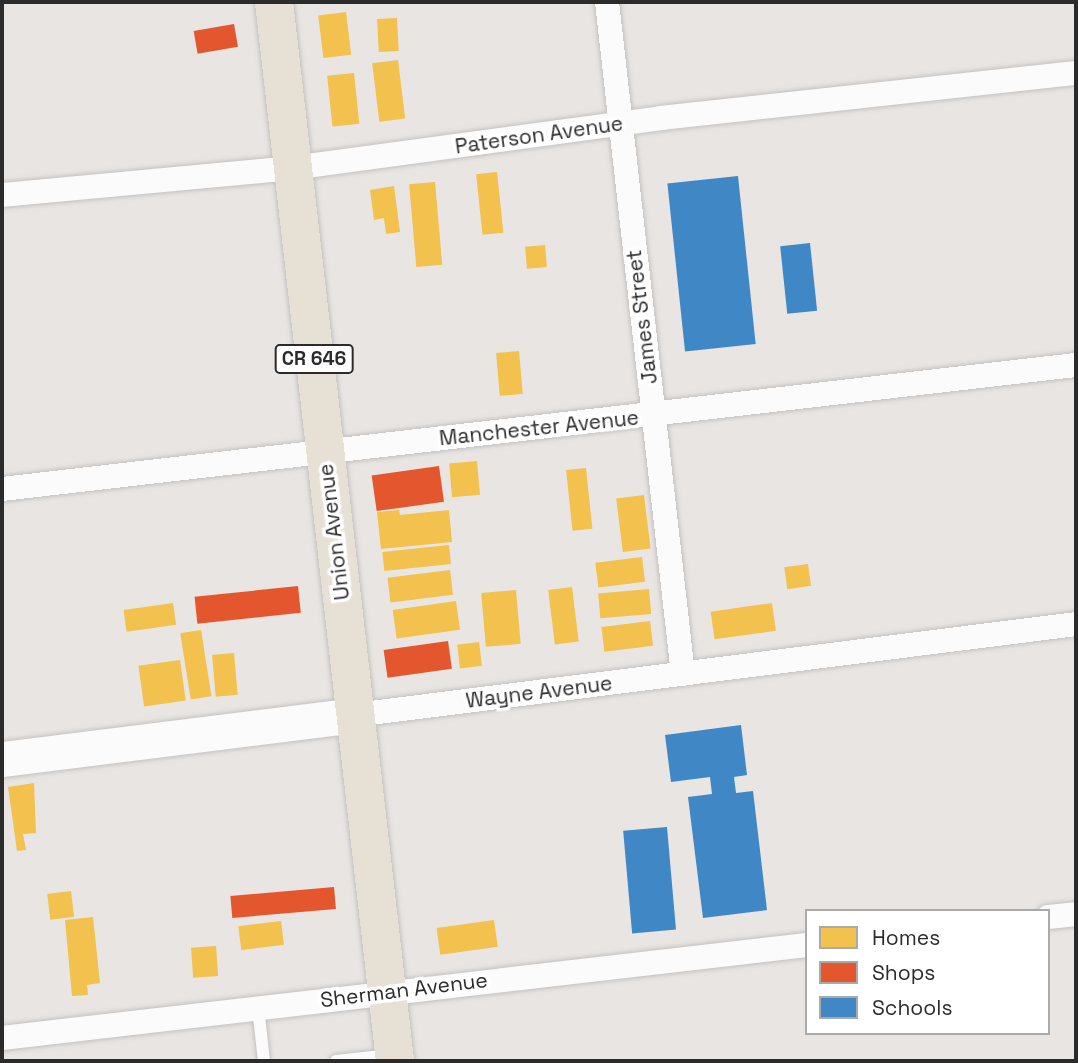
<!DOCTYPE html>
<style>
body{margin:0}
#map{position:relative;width:1078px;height:1063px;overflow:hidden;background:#e9e5e2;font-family:"Space Grotesk",sans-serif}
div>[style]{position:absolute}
.homes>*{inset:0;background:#f2c14e;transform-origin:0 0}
.shops>*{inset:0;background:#e4572e;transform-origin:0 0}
.schools>*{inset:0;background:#3f88c5;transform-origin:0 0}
.roads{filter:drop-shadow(0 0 2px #c3c2c1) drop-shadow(0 0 2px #c3c2c1)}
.lane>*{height:12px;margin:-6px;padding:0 6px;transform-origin:6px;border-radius:6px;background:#fcfbfb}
.street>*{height:24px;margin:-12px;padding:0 12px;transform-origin:12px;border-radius:12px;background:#fcfbfb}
.secondary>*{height:35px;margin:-17.5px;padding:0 17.5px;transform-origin:17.5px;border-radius:17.5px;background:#fcfbfb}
.primary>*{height:38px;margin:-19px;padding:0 19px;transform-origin:19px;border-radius:19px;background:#e6e0d5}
span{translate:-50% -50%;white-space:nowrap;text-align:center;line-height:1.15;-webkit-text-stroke:7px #fff;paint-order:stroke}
.shield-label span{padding:2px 5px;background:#fff;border:2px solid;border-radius:5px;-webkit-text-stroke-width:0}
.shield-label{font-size:19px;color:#2b2b2b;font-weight:700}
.street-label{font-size:21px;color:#2b2b2b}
.frame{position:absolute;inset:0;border:4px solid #2b2b2b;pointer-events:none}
.legend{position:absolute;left:805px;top:909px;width:245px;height:126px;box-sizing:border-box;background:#fff;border:2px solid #aaa;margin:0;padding:9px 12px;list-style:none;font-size:21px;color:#2b2b2b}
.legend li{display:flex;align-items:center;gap:14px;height:35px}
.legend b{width:35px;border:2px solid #aaa}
</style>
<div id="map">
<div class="homes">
<i style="left:346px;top:12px;width:43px;height:28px;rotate:83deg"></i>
<i style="left:397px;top:18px;width:33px;height:20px;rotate:87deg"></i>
<i style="left:398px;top:60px;width:59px;height:26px;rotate:83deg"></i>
<i style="left:354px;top:73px;width:51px;height:27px;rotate:84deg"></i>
<i style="left:497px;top:172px;width:61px;height:21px;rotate:84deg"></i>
<i style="left:435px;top:182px;width:83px;height:26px;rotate:85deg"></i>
<i style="clip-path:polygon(394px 186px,400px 232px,386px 234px,384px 218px,374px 220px,370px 190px)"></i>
<i style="left:545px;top:245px;width:22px;height:20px;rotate:85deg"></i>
<i style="left:519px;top:351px;width:43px;height:23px;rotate:85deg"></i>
<i style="left:477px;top:461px;width:34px;height:28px;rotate:85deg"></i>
<i style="left:586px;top:468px;width:61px;height:20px;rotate:84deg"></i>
<i style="left:644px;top:495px;width:54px;height:28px;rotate:83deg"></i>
<i style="clip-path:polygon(399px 510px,400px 515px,449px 510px,452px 542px,381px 549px,377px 512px)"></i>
<i style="left:449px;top:545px;width:19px;height:67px;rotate:84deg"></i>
<i style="left:642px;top:557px;width:25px;height:47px;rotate:83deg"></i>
<i style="left:808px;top:564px;width:22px;height:24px;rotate:82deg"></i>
<i style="left:450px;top:570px;width:25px;height:63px;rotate:83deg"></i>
<i style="left:572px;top:587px;width:55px;height:24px;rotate:83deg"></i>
<i style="left:649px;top:589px;width:25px;height:51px;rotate:85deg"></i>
<i style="left:516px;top:590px;width:54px;height:35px;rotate:85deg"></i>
<i style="left:456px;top:601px;width:29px;height:64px;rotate:82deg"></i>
<i style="left:173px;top:603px;width:22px;height:50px;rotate:82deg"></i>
<i style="left:772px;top:603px;width:28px;height:62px;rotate:82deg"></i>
<i style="left:650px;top:621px;width:25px;height:49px;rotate:83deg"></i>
<i style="left:201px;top:630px;width:67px;height:21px;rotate:81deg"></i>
<i style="left:479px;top:642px;width:24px;height:22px;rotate:83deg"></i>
<i style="left:234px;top:653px;width:42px;height:22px;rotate:85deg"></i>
<i style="left:180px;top:660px;width:41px;height:42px;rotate:82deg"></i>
<i style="clip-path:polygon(34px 783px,36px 833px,23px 834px,26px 850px,17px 851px,8px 787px)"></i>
<i style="left:71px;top:891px;width:26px;height:24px;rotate:83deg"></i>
<i style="clip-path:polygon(93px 917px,100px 983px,87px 985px,88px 995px,72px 996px,65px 920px)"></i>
<i style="left:494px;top:920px;width:27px;height:58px;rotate:82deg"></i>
<i style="left:281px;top:921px;width:24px;height:43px;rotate:83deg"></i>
<i style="left:216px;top:946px;width:30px;height:25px;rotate:86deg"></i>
</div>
<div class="shops">
<i style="left:234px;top:24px;width:23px;height:41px;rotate:80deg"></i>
<i style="left:439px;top:466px;width:36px;height:68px;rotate:82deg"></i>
<i style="left:298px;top:586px;width:27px;height:104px;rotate:84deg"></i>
<i style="left:448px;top:641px;width:28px;height:65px;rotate:82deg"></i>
<i style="left:334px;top:887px;width:22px;height:104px;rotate:85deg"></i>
</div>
<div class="schools">
<i style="left:738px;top:176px;width:169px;height:71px;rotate:84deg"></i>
<i style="left:810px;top:243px;width:68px;height:30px;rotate:84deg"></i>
<i style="clip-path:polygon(741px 725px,747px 775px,734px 777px,736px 793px,753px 791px,767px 910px,703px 918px,688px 797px,712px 794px,710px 777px,671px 782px,665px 735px)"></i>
<i style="left:667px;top:827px;width:103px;height:44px;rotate:85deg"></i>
</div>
<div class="roads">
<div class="lane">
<i style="left:258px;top:1007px;width:54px;rotate:83.7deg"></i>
<i style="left:336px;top:1061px;width:55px;rotate:-6.2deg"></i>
</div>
<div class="street">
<i style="left:607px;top:2px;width:676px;rotate:83.55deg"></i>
<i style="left:2px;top:195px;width:291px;rotate:-5.3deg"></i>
<i style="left:292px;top:168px;width:372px;rotate:-7.7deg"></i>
<i style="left:661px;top:118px;width:417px;rotate:-6.2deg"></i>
<i style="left:2px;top:489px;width:1081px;rotate:-6.59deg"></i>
<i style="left:355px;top:715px;width:727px;rotate:-7.19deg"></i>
<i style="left:1048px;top:917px;width:28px;rotate:-6deg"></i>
<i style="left:2px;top:1038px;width:810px;rotate:-6.59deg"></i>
</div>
<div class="secondary">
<i style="left:2px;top:759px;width:356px;rotate:-7.1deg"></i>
</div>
<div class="primary">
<i style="left:274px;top:2px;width:1066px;rotate:83.48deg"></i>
</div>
</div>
<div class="shield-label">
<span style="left:314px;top:359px">CR 646</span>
</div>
<div class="street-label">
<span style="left:539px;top:135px;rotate:-8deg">Paterson Avenue</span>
<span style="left:642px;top:317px;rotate:-97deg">James Street</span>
<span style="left:539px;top:428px;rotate:-6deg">Manchester Avenue</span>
<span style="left:334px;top:532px;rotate:-97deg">Union Avenue</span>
<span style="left:539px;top:692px;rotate:-7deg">Wayne Avenue</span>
<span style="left:404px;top:990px;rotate:-7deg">Sherman Avenue</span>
</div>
<div class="frame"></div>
<ul class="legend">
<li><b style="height:19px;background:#f2c14e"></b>Homes</li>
<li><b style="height:19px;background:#e4572e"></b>Shops</li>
<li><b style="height:19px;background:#3f88c5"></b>Schools</li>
</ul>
</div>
